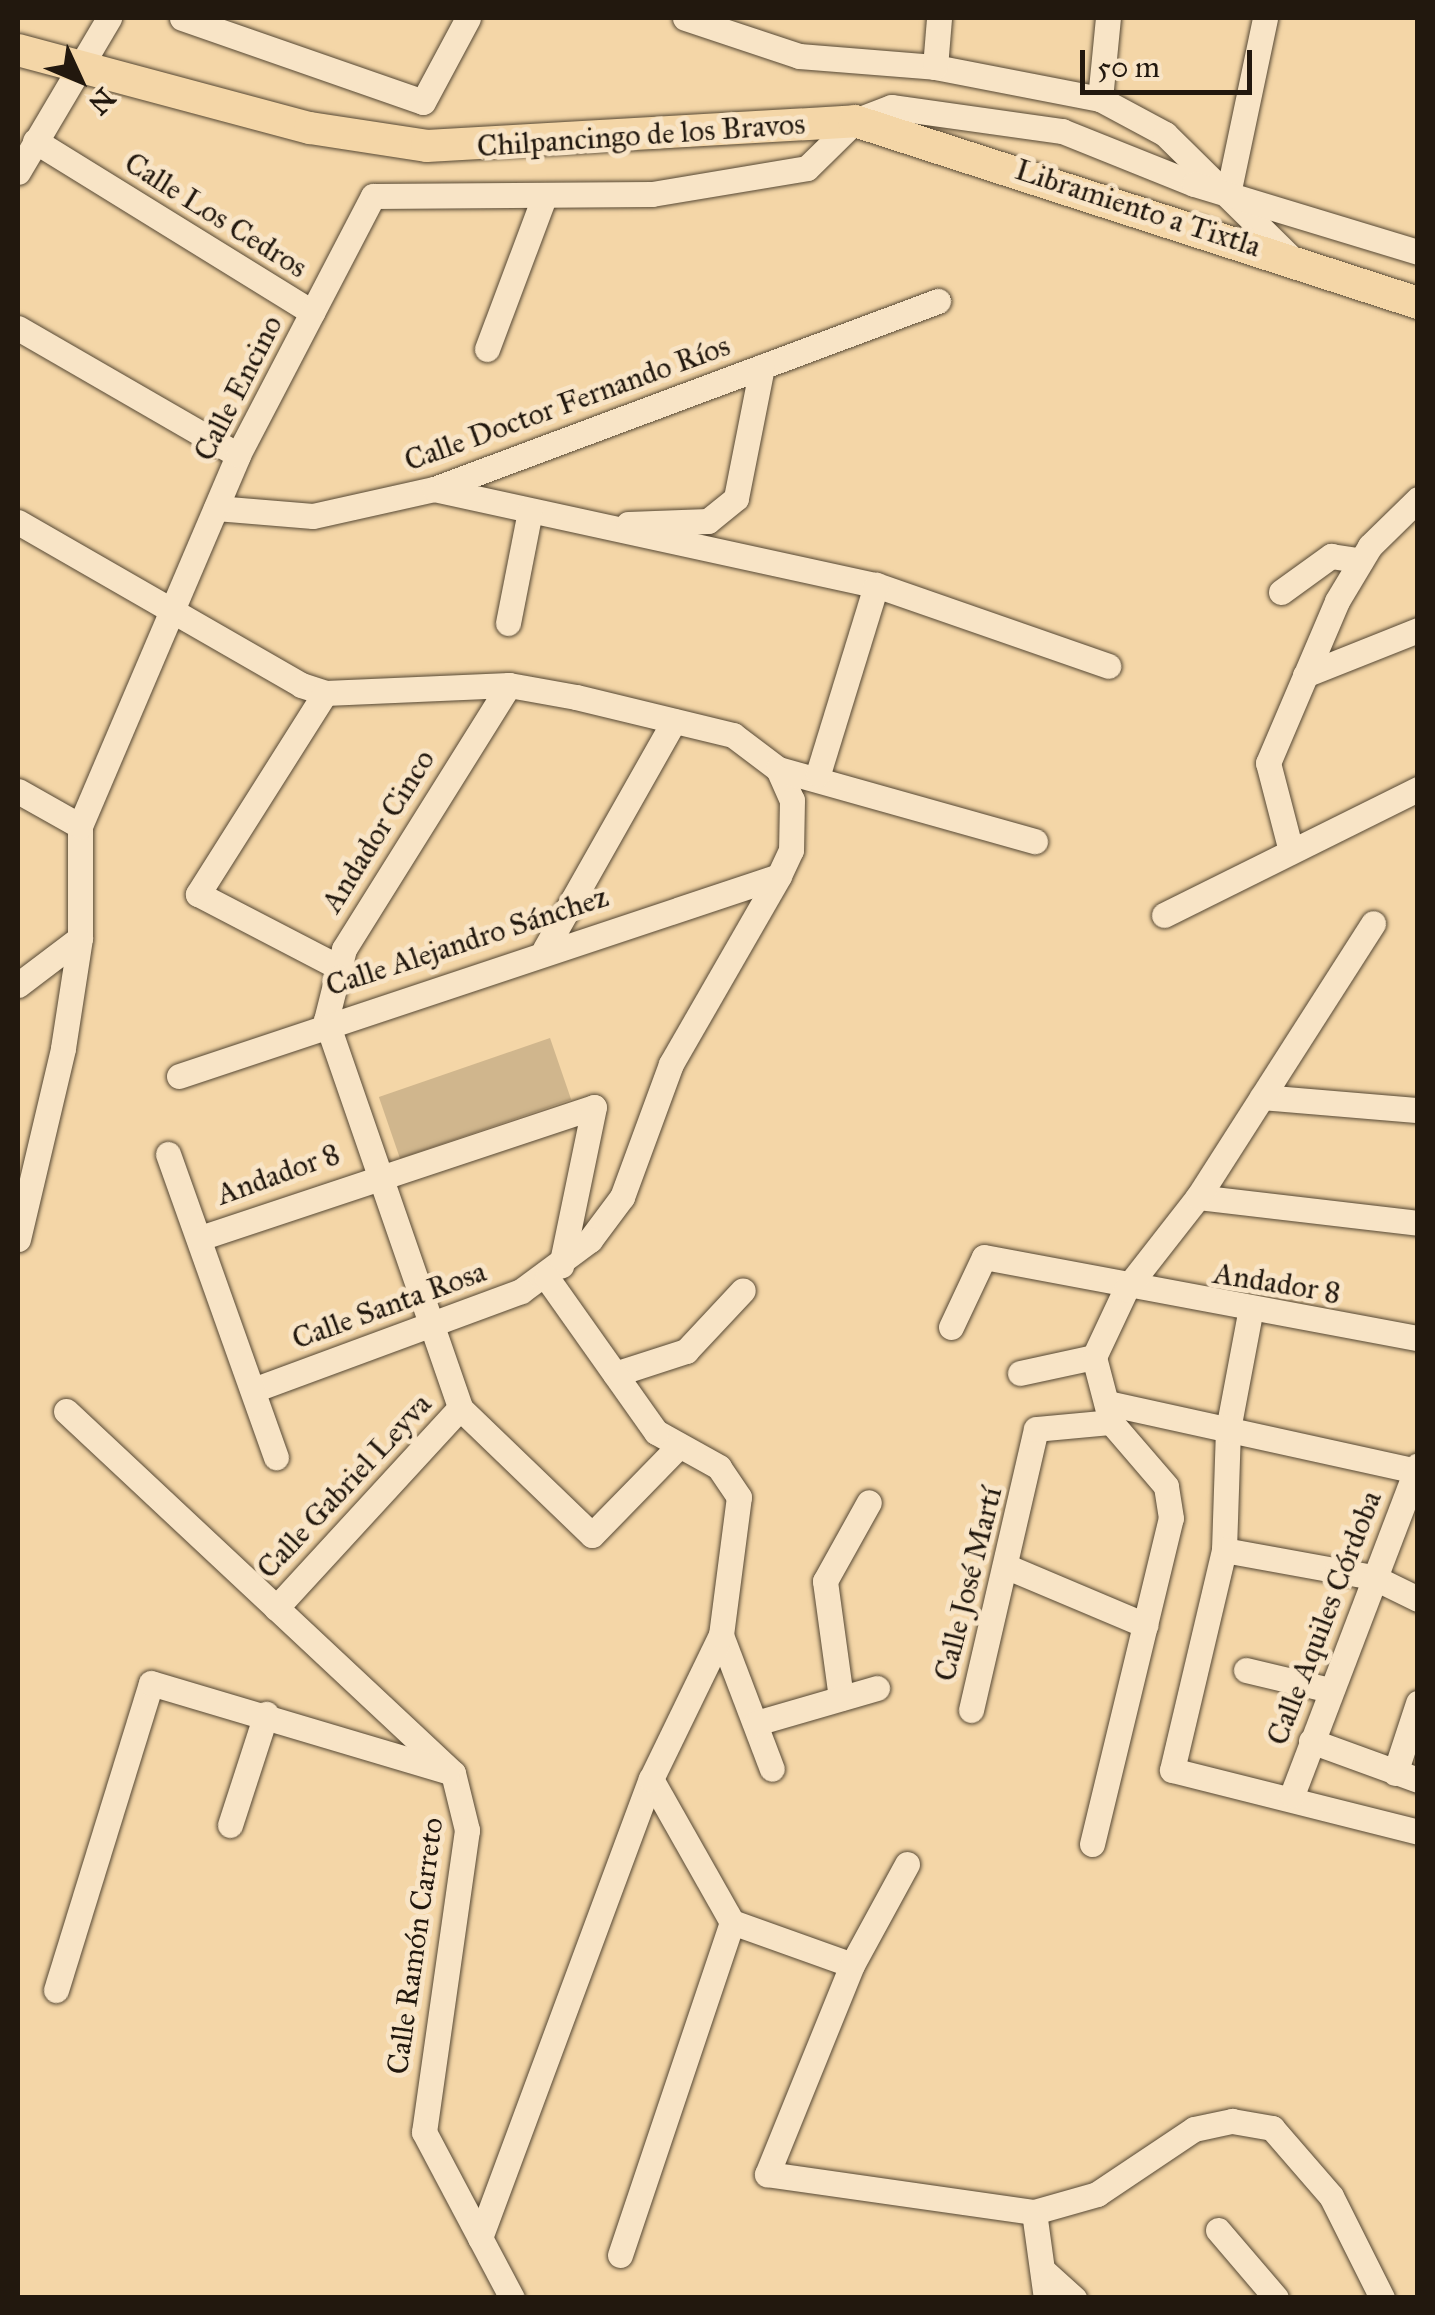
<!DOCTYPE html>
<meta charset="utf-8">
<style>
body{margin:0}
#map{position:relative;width:1435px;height:2315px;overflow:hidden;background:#f4d6a7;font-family:"IM FELL Great Primer",serif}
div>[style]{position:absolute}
.green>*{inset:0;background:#d0b68d;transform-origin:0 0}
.roads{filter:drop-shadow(0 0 2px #564834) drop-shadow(0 0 2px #564834)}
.minor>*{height:25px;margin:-12.5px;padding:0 12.5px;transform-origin:12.5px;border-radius:12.5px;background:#f8e4c6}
.major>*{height:32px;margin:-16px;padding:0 16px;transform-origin:16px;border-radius:16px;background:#f4d6a7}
span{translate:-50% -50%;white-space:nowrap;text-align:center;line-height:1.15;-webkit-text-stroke:10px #f8e4c6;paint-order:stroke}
.street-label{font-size:30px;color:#22180e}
.frame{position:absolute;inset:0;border:20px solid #22180e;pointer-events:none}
.north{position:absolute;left:30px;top:30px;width:100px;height:100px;-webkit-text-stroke:8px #f8e4c6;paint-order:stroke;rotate:134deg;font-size:28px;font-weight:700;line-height:40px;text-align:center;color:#22180e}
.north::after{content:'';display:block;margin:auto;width:35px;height:45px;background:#22180e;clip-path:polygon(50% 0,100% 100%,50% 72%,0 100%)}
.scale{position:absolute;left:1080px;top:50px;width:172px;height:45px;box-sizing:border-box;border:5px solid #22180e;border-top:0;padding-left:12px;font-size:30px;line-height:35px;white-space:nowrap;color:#22180e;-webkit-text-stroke:8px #f8e4c6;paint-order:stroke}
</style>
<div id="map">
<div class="green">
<i style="left:550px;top:1038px;width:65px;height:181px;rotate:71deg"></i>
</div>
<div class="roads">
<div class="minor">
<i style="left:182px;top:18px;width:255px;rotate:19.2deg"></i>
<i style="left:685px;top:18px;width:120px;rotate:18.4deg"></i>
<i style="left:799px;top:56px;width:136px;rotate:4.6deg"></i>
<i style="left:935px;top:67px;width:168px;rotate:11deg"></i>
<i style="left:1100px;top:99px;width:74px;rotate:28.3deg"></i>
<i style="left:1165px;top:134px;width:177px;rotate:44.5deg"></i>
<i style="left:935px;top:67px;width:49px;rotate:-85.3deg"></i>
<i style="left:1100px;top:99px;width:81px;rotate:-84.4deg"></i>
<i style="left:423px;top:102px;width:95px;rotate:-61.8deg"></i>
<i style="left:35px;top:141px;width:326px;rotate:31.7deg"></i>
<i style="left:18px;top:172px;width:179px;rotate:-59.4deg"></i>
<i style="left:1228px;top:194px;width:180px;rotate:-78.1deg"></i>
<i style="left:18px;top:328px;width:254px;rotate:30deg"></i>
<i style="left:487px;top:349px;width:162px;rotate:-69.4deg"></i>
<i style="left:434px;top:489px;width:452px;rotate:12.3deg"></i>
<i style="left:876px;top:585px;width:246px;rotate:19.2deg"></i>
<i style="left:216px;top:508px;width:97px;rotate:4.7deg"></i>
<i style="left:313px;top:516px;width:124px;rotate:-12.6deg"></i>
<i style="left:434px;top:489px;width:538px;rotate:-20.46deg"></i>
<i style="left:18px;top:522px;width:327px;rotate:29.9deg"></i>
<i style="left:301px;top:685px;width:25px;rotate:18deg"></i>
<i style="left:325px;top:693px;width:184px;rotate:-2.5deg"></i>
<i style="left:509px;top:685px;width:68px;rotate:10.2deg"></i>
<i style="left:576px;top:697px;width:162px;rotate:13.6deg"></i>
<i style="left:733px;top:735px;width:56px;rotate:37.1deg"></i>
<i style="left:778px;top:769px;width:34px;rotate:66deg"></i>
<i style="left:792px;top:800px;width:50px;rotate:91.1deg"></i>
<i style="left:791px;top:850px;width:29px;rotate:115deg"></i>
<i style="left:779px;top:876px;width:217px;rotate:119.9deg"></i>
<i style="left:671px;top:1064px;width:142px;rotate:110.2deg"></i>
<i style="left:622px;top:1197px;width:54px;rotate:126.7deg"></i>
<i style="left:590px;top:1240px;width:86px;rotate:143.5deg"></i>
<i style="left:521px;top:1291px;width:286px;rotate:159.7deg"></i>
<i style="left:628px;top:524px;width:80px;rotate:-2.1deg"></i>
<i style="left:708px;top:521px;width:36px;rotate:-39deg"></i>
<i style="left:736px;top:498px;width:134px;rotate:-78.8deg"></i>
<i style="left:1281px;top:592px;width:62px;rotate:-35.8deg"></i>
<i style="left:1331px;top:556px;width:30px;rotate:9deg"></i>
<i style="left:508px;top:623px;width:114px;rotate:-78.9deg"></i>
<i style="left:1305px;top:675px;width:122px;rotate:-21.7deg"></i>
<i style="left:509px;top:685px;width:311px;rotate:122deg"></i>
<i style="left:344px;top:949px;width:73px;rotate:104.2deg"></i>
<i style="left:326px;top:1020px;width:410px;rotate:70.9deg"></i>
<i style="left:460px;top:1408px;width:183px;rotate:43.9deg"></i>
<i style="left:592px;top:1535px;width:120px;rotate:-45.7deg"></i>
<i style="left:325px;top:693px;width:238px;rotate:122.3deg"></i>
<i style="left:198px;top:894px;width:158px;rotate:27.5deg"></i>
<i style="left:778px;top:769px;width:267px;rotate:15.7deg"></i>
<i style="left:818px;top:774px;width:198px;rotate:-72.9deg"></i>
<i style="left:18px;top:791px;width:71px;rotate:29.4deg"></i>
<i style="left:1291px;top:851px;width:91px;rotate:-104.6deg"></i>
<i style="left:1268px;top:763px;width:176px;rotate:-66.9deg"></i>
<i style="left:1337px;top:601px;width:64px;rotate:-59deg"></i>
<i style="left:1370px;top:546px;width:67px;rotate:-44.4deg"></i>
<i style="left:1164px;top:915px;width:284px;rotate:-26.4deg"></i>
<i style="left:545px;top:949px;width:262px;rotate:-60.5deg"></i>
<i style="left:18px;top:985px;width:78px;rotate:-37.2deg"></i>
<i style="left:179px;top:1076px;width:632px;rotate:-18.43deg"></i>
<i style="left:1262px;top:1097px;width:157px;rotate:4.8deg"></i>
<i style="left:168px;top:1154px;width:322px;rotate:70.4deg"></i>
<i style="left:1198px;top:1197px;width:222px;rotate:6.7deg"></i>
<i style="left:200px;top:1238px;width:415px;rotate:-18.4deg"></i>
<i style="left:594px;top:1107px;width:162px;rotate:101.7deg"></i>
<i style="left:18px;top:1239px;width:196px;rotate:-76.7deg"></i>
<i style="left:63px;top:1048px;width:111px;rotate:-81.2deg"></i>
<i style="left:80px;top:938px;width:112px;rotate:-90deg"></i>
<i style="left:80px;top:826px;width:403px;rotate:-66.9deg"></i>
<i style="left:238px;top:455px;width:292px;rotate:-62.5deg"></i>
<i style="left:373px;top:196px;width:279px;rotate:-0.4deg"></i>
<i style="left:652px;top:194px;width:157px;rotate:-9.5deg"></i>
<i style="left:807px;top:168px;width:67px;rotate:-44.4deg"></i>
<i style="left:855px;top:121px;width:39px;rotate:-21deg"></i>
<i style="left:891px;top:107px;width:173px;rotate:8deg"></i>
<i style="left:1062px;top:131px;width:142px;rotate:21.9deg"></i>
<i style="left:1194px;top:184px;width:234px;rotate:16.9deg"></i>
<i style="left:1250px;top:1313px;width:118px;rotate:100.7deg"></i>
<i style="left:1228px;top:1429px;width:121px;rotate:91.9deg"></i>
<i style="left:1224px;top:1550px;width:226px;rotate:103.3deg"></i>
<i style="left:1172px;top:1770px;width:254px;rotate:14.1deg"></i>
<i style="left:951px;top:1327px;width:77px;rotate:-64.8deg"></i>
<i style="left:984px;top:1257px;width:441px;rotate:10.6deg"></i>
<i style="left:1020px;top:1373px;width:76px;rotate:-12.2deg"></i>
<i style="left:615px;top:1374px;width:75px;rotate:-17.9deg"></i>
<i style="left:686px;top:1351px;width:83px;rotate:-46.9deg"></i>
<i style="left:1107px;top:1403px;width:315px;rotate:12.4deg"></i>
<i style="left:66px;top:1411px;width:530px;rotate:43.09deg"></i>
<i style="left:453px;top:1773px;width:59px;rotate:76.2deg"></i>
<i style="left:467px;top:1830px;width:305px;rotate:98.1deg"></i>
<i style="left:424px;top:2132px;width:188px;rotate:62.1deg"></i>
<i style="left:1224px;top:1550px;width:151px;rotate:10.3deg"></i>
<i style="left:1373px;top:1577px;width:50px;rotate:26.1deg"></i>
<i style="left:1010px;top:1568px;width:147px;rotate:22.9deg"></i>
<i style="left:276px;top:1608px;width:272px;rotate:-47.4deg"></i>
<i style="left:721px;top:1635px;width:143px;rotate:69.2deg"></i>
<i style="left:1246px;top:1670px;width:86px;rotate:13.4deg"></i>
<i style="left:841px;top:1698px;width:118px;rotate:-97.8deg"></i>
<i style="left:825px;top:1581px;width:90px;rotate:-60.9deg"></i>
<i style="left:971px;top:1710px;width:288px;rotate:-77deg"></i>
<i style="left:1036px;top:1429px;width:75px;rotate:-5.3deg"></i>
<i style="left:756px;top:1723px;width:126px;rotate:-16.1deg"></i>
<i style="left:1311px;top:1741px;width:114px;rotate:20deg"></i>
<i style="left:1395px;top:1773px;width:74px;rotate:-71.8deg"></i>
<i style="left:651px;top:1779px;width:164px;rotate:60.5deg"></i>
<i style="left:732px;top:1922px;width:127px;rotate:19.7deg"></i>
<i style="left:1292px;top:1795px;width:353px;rotate:-69.1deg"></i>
<i style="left:230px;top:1825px;width:117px;rotate:-72deg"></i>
<i style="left:1092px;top:1844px;width:335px;rotate:-76.4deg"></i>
<i style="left:1171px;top:1518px;width:32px;rotate:-99deg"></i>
<i style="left:1166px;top:1486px;width:84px;rotate:-130.7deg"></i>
<i style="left:1111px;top:1422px;width:67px;rotate:-104.7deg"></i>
<i style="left:1094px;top:1357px;width:75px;rotate:-64.8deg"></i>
<i style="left:1126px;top:1289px;width:117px;rotate:-52deg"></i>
<i style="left:1198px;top:1197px;width:325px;rotate:-57.4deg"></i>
<i style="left:907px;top:1864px;width:115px;rotate:118.6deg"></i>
<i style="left:852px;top:1965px;width:226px;rotate:112.1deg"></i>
<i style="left:767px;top:2174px;width:270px;rotate:8.1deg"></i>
<i style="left:1034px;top:2212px;width:66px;rotate:-15.9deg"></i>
<i style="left:1097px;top:2194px;width:117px;rotate:-33.8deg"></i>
<i style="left:1194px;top:2129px;width:39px;rotate:-12deg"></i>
<i style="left:1232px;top:2121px;width:41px;rotate:9.9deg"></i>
<i style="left:1272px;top:2128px;width:90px;rotate:49.1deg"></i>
<i style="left:1331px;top:2196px;width:114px;rotate:63.4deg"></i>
<i style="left:56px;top:1990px;width:321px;rotate:-72.8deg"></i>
<i style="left:151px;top:1683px;width:309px;rotate:16.6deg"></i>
<i style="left:1034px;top:2212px;width:87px;rotate:82.1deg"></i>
<i style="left:1218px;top:2230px;width:89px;rotate:49.5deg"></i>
<i style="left:480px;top:2238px;width:490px;rotate:-69.6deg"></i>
<i style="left:651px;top:1779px;width:160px;rotate:-64.1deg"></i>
<i style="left:721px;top:1635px;width:139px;rotate:-82.6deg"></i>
<i style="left:739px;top:1497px;width:36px;rotate:-124deg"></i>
<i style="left:719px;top:1467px;width:72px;rotate:-150.9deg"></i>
<i style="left:656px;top:1432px;width:189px;rotate:-125.3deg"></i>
<i style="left:620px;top:2255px;width:351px;rotate:-71.4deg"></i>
<i style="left:1046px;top:2273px;width:38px;rotate:42deg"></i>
</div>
<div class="major">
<i style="left:18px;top:50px;width:302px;rotate:15deg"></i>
<i style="left:310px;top:128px;width:118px;rotate:8.7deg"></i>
<i style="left:427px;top:146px;width:429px;rotate:-3.3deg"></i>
<i style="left:855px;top:121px;width:592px;rotate:17.91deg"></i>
</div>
</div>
<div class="street-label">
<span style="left:641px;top:135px;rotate:-4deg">Chilpancingo de los Bravos</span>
<span style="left:1138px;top:208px;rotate:18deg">Libramiento a Tixtla</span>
<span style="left:216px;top:215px;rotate:32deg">Calle Los Cedros</span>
<span style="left:238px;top:388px;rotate:-63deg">Calle Encino</span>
<span style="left:567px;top:403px;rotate:-20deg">Calle Doctor Fernando Ríos</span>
<span style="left:378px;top:831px;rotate:-58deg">Andador Cinco</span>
<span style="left:467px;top:941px;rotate:-18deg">Calle Alejandro Sánchez</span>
<span style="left:278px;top:1174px;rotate:-20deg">Andador 8</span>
<span style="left:1277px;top:1283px;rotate:9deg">Andador 8</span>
<span style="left:389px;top:1305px;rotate:-20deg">Calle Santa Rosa</span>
<span style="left:344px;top:1486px;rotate:-47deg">Calle Gabriel Leyva</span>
<span style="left:968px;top:1584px;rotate:-76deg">Calle José Martí</span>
<span style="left:1324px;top:1618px;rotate:-69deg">Calle Aquiles Córdoba</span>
<span style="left:415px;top:1946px;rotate:-82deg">Calle Ramón Carreto</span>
</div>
<div class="frame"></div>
<div class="north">N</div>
<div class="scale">50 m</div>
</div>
